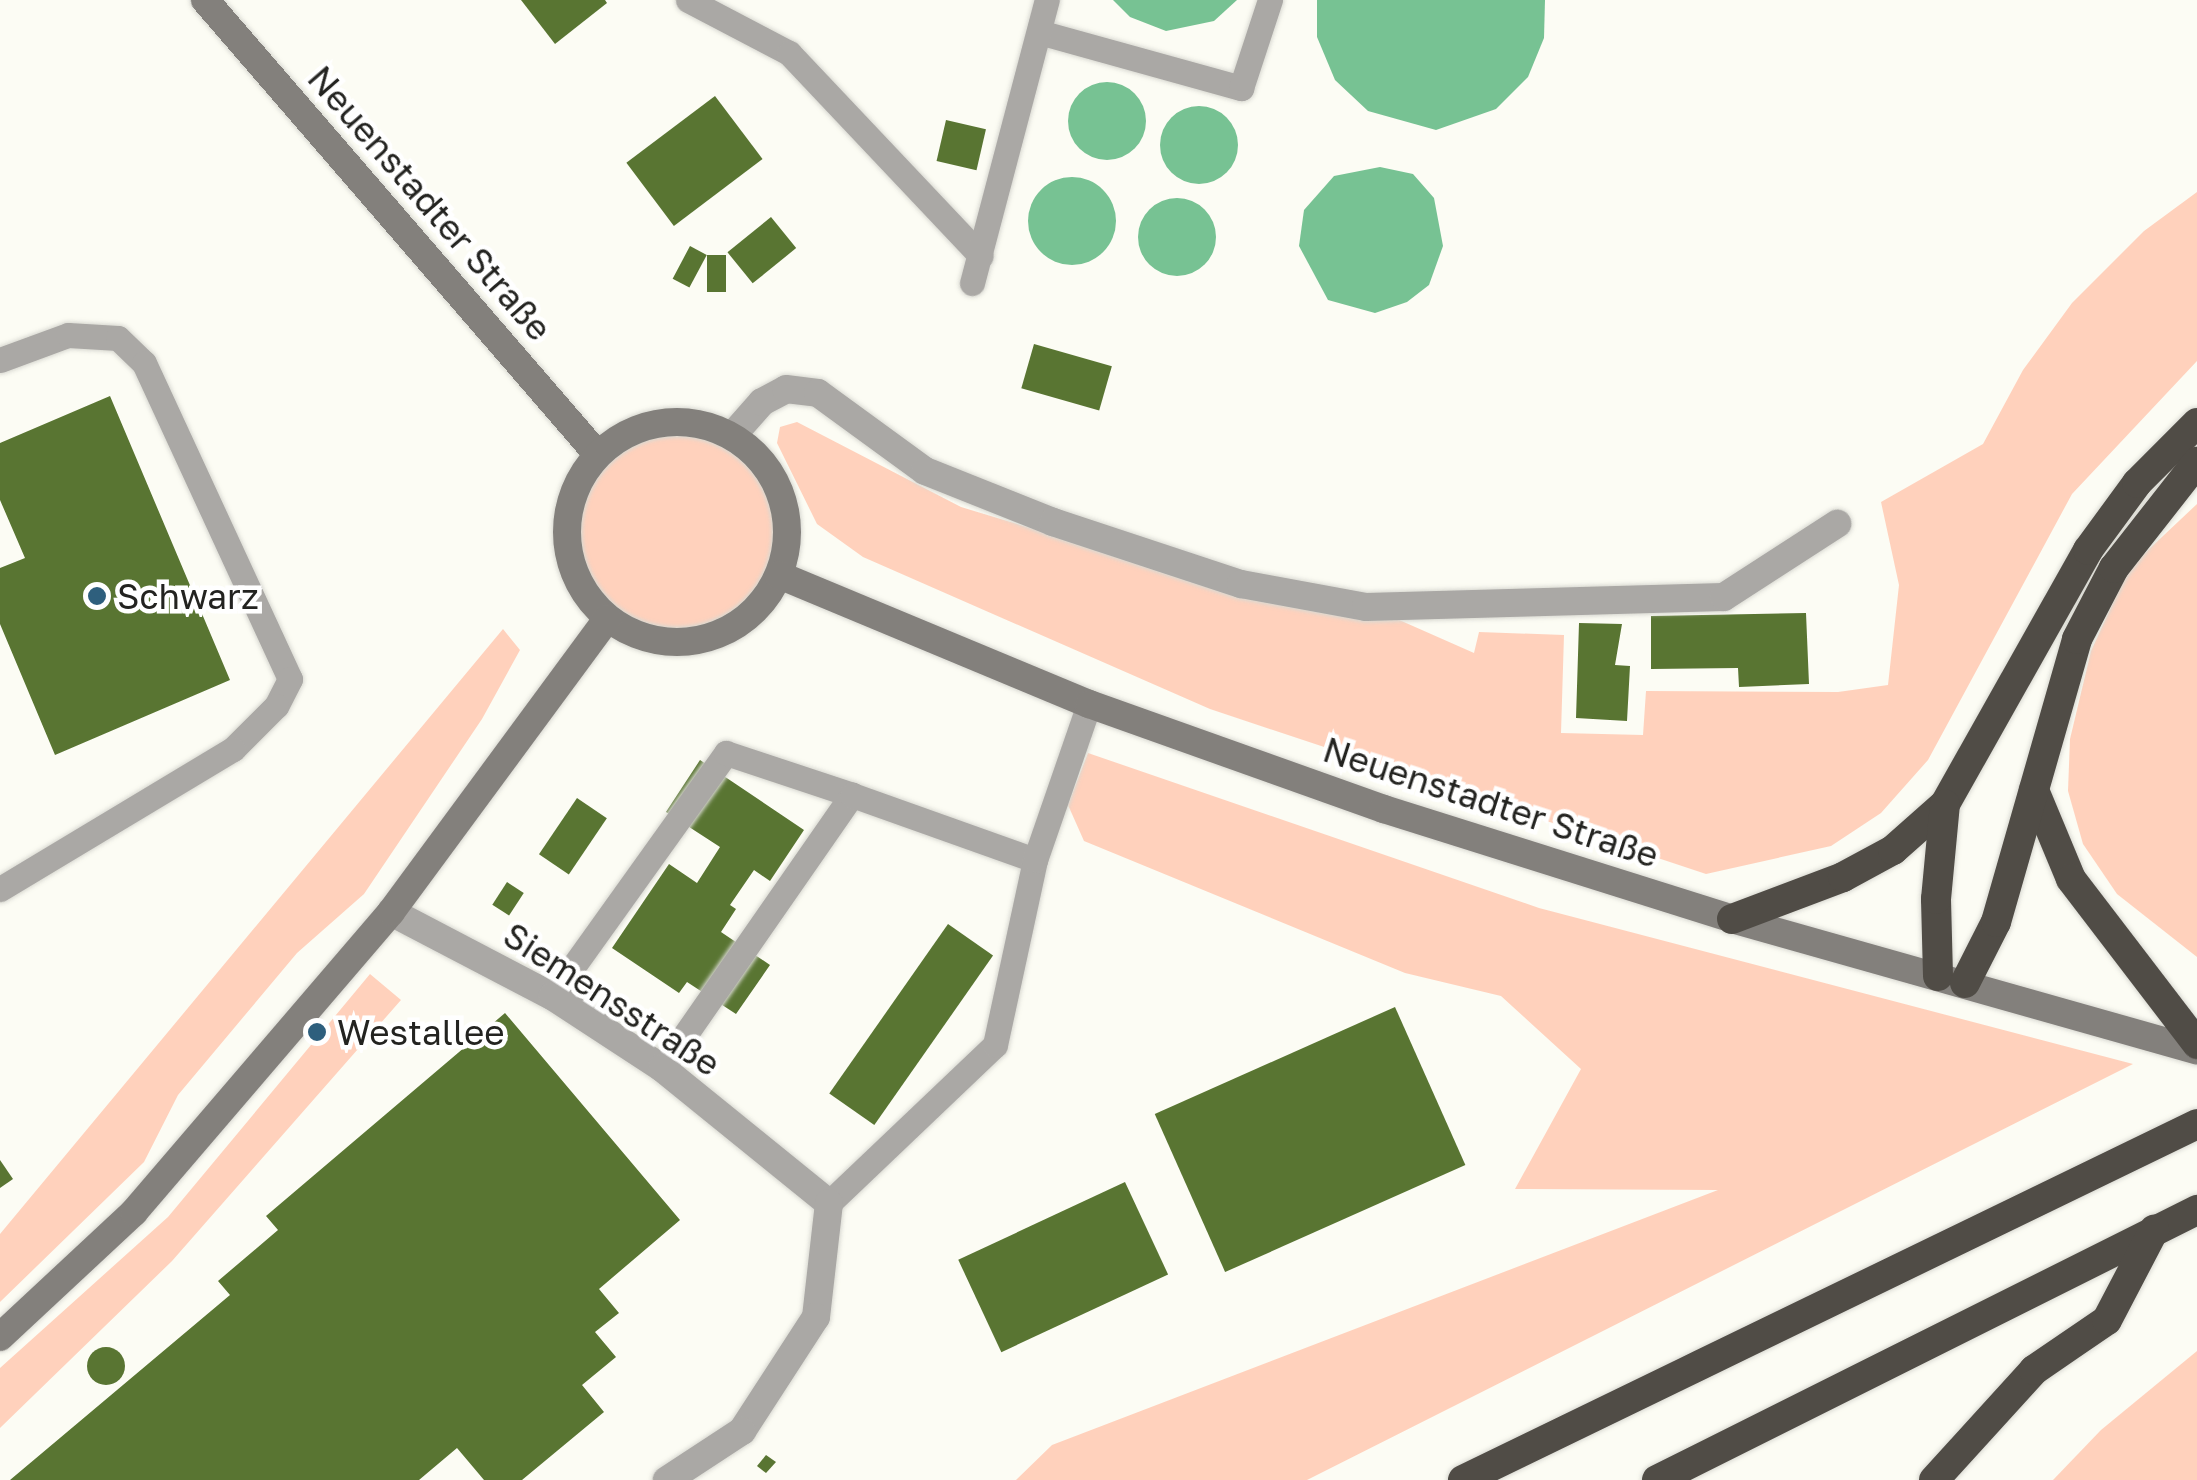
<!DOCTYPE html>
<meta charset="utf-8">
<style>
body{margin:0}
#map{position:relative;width:2197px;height:1480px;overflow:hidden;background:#fcfcf4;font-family:"Golos Text",sans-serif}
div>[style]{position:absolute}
.green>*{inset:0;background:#ffd1bc}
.round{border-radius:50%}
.water>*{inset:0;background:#77c293}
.building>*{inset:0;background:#597532;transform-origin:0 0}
.roads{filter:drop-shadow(0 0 2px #d9d9d2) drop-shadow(0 0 2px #d9d9d2)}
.service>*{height:25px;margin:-12.5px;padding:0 12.5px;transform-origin:12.5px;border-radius:12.5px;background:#aaa8a5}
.minor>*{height:28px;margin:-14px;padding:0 14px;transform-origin:14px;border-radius:14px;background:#aaa8a5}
.secondary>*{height:28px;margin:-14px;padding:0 14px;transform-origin:14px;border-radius:14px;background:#83807c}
.secondary>.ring{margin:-14px;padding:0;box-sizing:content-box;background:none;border:28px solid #83807c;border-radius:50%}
.motorway>*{height:30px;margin:-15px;padding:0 15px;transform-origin:15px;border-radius:15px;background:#504c46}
.dots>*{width:28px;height:28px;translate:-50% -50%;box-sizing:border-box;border:5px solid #fff;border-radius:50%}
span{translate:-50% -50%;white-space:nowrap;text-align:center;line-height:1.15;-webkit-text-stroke:9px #fff;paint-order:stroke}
.street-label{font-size:35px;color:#232320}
.poi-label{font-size:35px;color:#232320}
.left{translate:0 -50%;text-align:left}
</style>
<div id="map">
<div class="green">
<i style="clip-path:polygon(2197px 192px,2197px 361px,2072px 494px,1928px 760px,1881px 813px,1831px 846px,1706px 874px,1210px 709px,863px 557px,817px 524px,777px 443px,780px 427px,797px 422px,961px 507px,1132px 559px,1397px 619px,1474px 653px,1479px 632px,1564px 635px,1561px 733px,1643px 735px,1646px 691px,1838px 692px,1888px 685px,1899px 585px,1881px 502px,1983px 444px,2023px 370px,2072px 303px,2144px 231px)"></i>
<i class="round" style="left:567px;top:422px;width:220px;height:220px"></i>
<i style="clip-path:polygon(2197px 504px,2197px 957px,2117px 894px,2083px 844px,2068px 791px,2070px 739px,2091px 651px,2129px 568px)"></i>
<i style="clip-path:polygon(503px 629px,520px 650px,482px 719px,364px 894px,297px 953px,178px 1095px,144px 1162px,0 1302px,0 1234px)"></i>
<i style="clip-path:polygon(1088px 753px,1539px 908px,2133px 1064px,1307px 1480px,1016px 1480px,1052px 1445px,1718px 1190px,1515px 1189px,1581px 1069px,1501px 996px,1405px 973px,1084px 841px,1068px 805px)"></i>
<i style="clip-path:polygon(370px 974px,401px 1000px,172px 1261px,0 1428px,0 1368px,168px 1217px)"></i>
<i style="clip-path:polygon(2197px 1351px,2197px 1480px,2053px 1480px,2101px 1430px)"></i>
</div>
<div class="water">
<i style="clip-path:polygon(1113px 0,1237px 0,1214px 21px,1166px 31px,1130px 17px)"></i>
<i style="clip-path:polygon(1317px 0,1545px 0,1544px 38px,1528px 77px,1496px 109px,1436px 130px,1368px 111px,1335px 80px,1317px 37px)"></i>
<i class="round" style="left:1068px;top:82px;width:78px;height:78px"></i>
<i class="round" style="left:1160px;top:106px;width:78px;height:78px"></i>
<i style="clip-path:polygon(1380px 167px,1413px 174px,1434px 198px,1443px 246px,1429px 285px,1407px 302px,1375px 313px,1328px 300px,1299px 246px,1304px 210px,1334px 176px)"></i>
<i class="round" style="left:1028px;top:177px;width:88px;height:88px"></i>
<i class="round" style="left:1138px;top:198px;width:78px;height:78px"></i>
</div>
<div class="building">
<i style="clip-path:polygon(521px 0,605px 0,607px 3px,555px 44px)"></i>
<i style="left:715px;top:96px;width:79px;height:111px;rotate:53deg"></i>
<i style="left:946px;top:120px;width:41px;height:42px;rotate:13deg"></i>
<i style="left:771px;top:217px;width:40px;height:56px;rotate:51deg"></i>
<i style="left:690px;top:246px;width:19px;height:37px;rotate:28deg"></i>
<i style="left:707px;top:255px;width:19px;height:37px"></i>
<i style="left:1034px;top:344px;width:81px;height:46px;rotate:16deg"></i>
<i style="clip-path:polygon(110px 396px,230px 680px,55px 755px,0 624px,0 568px,25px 558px,0 500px,0 443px)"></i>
<i style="clip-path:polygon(1806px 613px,1809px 684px,1739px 687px,1738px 668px,1651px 669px,1651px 616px)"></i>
<i style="clip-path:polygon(1579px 623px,1622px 624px,1615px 665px,1630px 666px,1627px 721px,1576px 718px)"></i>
<i style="clip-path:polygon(700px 760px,804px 830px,770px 881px,754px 870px,730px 905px,736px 909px,721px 932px,770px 965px,736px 1014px,687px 982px,679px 993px,612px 948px,669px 864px,697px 883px,720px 847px,666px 812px)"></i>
<i style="left:577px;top:798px;width:36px;height:68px;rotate:34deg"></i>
<i style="left:507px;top:882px;width:20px;height:27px;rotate:33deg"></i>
<i style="left:948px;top:924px;width:55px;height:207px;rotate:35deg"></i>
<i style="left:1395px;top:1007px;width:173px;height:263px;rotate:66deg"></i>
<i style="clip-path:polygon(505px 1013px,680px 1220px,599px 1289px,619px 1313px,595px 1332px,616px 1357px,582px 1385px,604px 1412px,522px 1480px,484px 1480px,457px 1448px,419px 1480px,10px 1480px,230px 1295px,218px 1281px,278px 1230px,266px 1216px)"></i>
<i style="clip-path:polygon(0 1160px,13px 1179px,0 1188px)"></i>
<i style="left:1125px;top:1182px;width:102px;height:184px;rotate:65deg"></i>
<i class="round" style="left:87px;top:1347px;width:38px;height:38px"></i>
<i style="clip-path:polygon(766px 1455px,776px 1462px,766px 1473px,757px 1466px)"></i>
</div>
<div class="roads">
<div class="service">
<i style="left:688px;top:0;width:114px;rotate:27.7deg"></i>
<i style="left:789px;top:53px;width:279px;rotate:46.6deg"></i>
<i style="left:1039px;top:32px;width:210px;rotate:15.5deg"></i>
<i style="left:1241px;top:88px;width:93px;rotate:-71.8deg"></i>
<i style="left:972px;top:283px;width:293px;rotate:-75.2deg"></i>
<i style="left:0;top:360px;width:72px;rotate:-20.2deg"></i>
<i style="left:68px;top:335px;width:50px;rotate:3.4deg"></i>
<i style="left:118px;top:338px;width:36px;rotate:44deg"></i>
<i style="left:144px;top:363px;width:348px;rotate:65.2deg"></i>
<i style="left:290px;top:679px;width:30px;rotate:117deg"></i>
<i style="left:276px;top:706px;width:61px;rotate:135deg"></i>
<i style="left:233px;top:749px;width:272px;rotate:149deg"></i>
<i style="left:552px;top:996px;width:299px;rotate:-54.4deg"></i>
<i style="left:726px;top:753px;width:133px;rotate:18.4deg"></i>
<i style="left:662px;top:1068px;width:333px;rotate:-55.2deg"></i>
<i style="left:852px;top:795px;width:194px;rotate:19.6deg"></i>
<i style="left:829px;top:1203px;width:229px;rotate:-43.6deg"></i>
<i style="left:995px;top:1045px;width:189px;rotate:-77.8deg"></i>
<i style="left:1035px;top:860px;width:165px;rotate:-70.9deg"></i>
</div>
<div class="minor">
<i style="left:732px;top:436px;width:45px;rotate:-48.6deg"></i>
<i style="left:762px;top:402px;width:27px;rotate:-28deg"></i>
<i style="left:786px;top:389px;width:32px;rotate:7deg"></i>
<i style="left:818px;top:393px;width:132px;rotate:36.1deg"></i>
<i style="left:925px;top:471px;width:138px;rotate:21.7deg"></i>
<i style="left:1053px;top:522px;width:198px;rotate:18.3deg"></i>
<i style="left:1241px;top:584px;width:127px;rotate:10.4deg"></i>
<i style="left:1366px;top:607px;width:358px;rotate:-1.6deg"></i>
<i style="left:1724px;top:597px;width:135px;rotate:-32.9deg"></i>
<i style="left:391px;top:912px;width:182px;rotate:27.6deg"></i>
<i style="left:552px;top:996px;width:131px;rotate:33.2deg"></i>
<i style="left:662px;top:1068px;width:215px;rotate:39deg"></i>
<i style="left:829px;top:1203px;width:115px;rotate:96.5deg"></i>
<i style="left:816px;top:1317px;width:136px;rotate:123deg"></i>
<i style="left:742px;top:1431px;width:90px;rotate:146.8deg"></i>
</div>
<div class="secondary">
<i style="left:205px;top:0;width:601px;rotate:49.18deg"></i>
<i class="ring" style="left:567px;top:422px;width:192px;height:192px"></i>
<i style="left:779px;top:575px;width:336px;rotate:22.6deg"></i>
<i style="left:1089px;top:704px;width:313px;rotate:19.6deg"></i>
<i style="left:1384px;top:809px;width:365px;rotate:17.5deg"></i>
<i style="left:1732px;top:919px;width:483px;rotate:15.8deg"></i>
<i style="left:0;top:1337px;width:183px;rotate:-43deg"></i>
<i style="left:134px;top:1212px;width:395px;rotate:-49.4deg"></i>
<i style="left:391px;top:912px;width:365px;rotate:-53.6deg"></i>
</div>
<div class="motorway">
<i style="left:2034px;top:790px;width:96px;rotate:67.4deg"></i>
<i style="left:2071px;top:879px;width:208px;rotate:52.6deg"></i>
<i style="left:1732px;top:919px;width:119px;rotate:-20.7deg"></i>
<i style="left:1843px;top:877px;width:57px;rotate:-28.4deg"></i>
<i style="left:1893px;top:850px;width:69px;rotate:-41.5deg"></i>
<i style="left:1945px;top:804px;width:291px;rotate:-60.6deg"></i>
<i style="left:2088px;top:550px;width:83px;rotate:-53.8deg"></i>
<i style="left:2137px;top:483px;width:85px;rotate:-45deg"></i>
<i style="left:1938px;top:976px;width:77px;rotate:-91.5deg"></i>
<i style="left:1936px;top:899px;width:95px;rotate:-84.6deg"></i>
<i style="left:1965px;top:983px;width:68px;rotate:-63.1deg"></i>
<i style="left:1996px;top:922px;width:294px;rotate:-74deg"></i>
<i style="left:2077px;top:639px;width:80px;rotate:-62.5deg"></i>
<i style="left:2114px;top:568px;width:135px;rotate:-51.9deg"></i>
<i style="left:1463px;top:1480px;width:816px;rotate:-25.87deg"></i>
<i style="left:1657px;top:1480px;width:604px;rotate:-26.57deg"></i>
<i style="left:1934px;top:1480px;width:149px;rotate:-47.7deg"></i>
<i style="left:2034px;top:1370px;width:88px;rotate:-34.4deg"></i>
<i style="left:2107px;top:1320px;width:102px;rotate:-62.4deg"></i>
</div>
</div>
<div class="dots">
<i style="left:97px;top:596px;background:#2e5f7d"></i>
<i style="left:317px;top:1032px;background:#2e5f7d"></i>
</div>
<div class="street-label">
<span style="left:430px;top:203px;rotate:49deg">Neuenstadter Straße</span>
<span style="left:1491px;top:802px;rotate:18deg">Neuenstadter Straße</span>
<span style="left:612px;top:999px;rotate:33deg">Siemensstraße</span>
</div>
<div class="poi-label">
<span class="left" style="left:117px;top:596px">Schwarz</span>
<span class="left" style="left:337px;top:1032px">Westallee</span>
</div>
</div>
